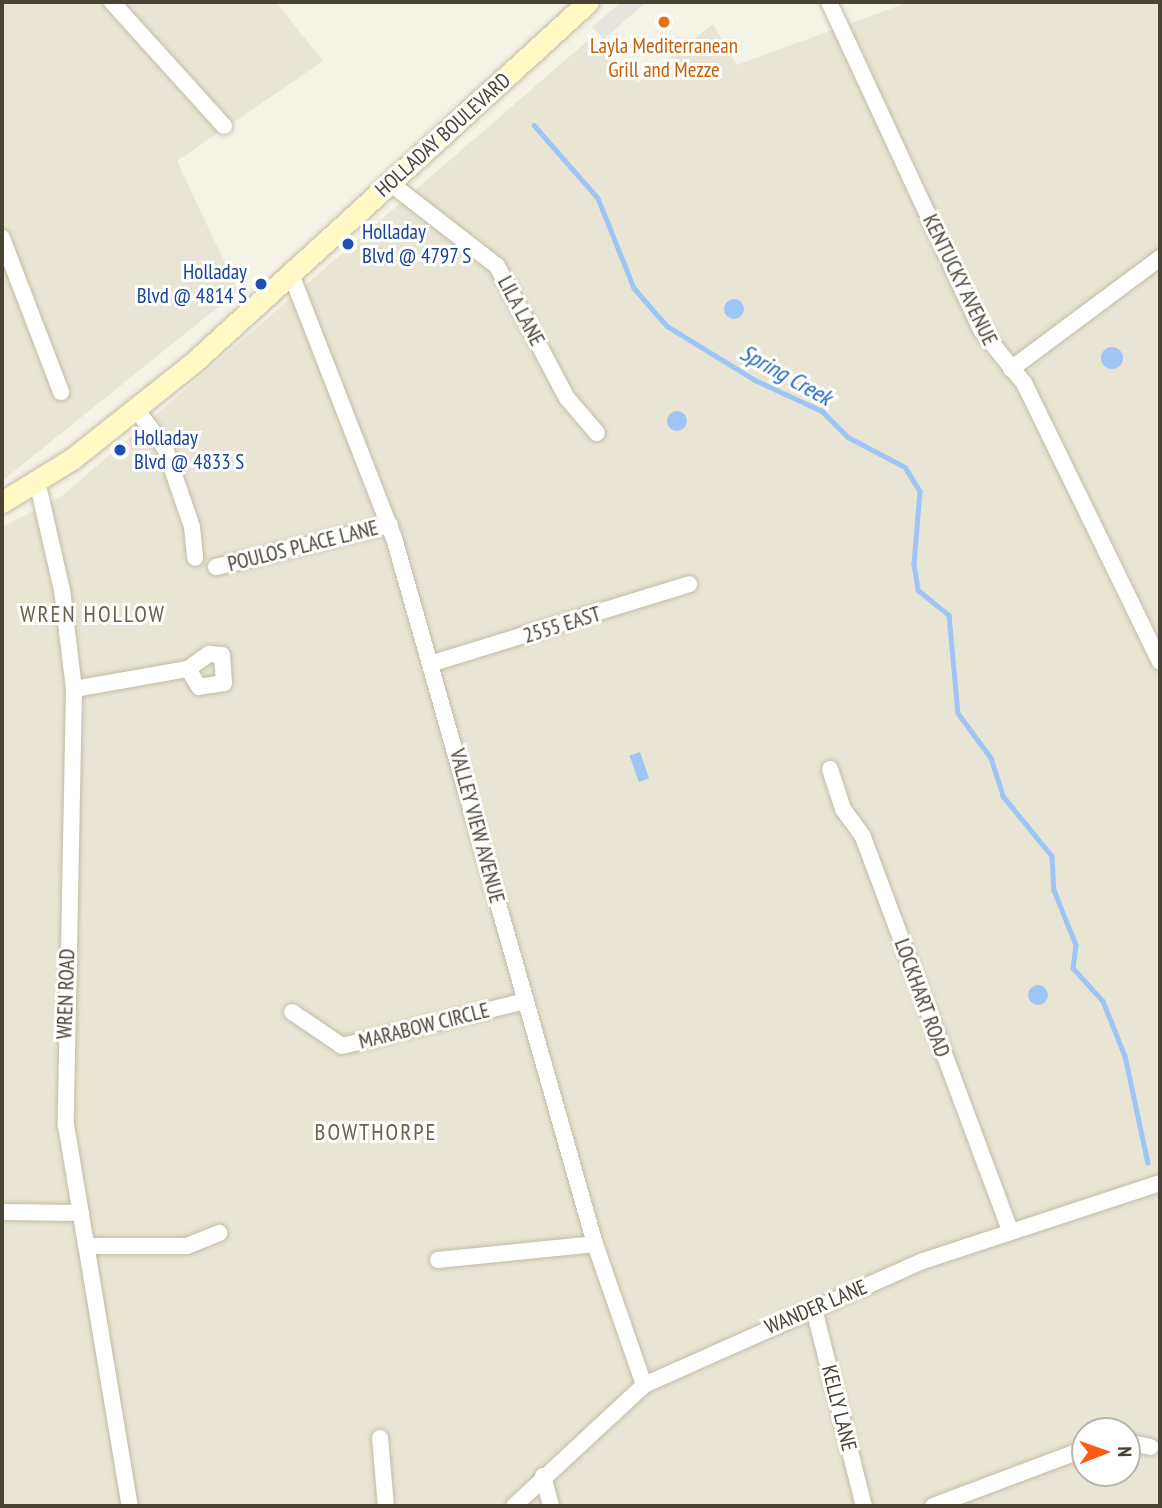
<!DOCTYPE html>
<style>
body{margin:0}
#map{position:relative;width:1162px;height:1508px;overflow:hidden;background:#f5f2e6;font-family:"PT Sans Narrow",sans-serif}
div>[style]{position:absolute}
.residential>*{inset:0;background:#e9e5d4}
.parking>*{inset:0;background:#e5e4df}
.water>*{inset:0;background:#9ec5f6;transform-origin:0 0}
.round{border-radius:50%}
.stream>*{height:4.5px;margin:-2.25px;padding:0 2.25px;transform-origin:2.25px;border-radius:2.25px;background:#9ec5f6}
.roads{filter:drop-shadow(0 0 2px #c1bca8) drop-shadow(0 0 2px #c1bca8)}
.street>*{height:16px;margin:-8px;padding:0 8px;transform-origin:8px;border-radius:8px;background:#fff}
.secondary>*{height:21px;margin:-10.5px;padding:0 10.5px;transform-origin:10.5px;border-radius:10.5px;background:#fff9c6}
.dots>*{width:19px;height:19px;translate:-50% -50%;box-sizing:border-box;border:4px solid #fff;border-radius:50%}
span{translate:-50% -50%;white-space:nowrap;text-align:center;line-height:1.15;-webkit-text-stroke:6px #fff;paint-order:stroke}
.food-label{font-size:21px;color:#c56008}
.street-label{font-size:21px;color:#484335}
.transit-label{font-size:21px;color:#164399}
.left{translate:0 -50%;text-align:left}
.right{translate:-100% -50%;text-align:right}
.water-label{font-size:23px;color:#2567bd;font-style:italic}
.neighbourhood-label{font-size:23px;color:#6c634b;letter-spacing:2px}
.frame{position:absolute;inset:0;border:4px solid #484335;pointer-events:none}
.north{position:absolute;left:1071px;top:1417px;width:70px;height:70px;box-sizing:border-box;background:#fff;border:2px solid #b6b4ae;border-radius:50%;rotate:89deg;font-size:19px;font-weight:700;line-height:28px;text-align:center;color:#484335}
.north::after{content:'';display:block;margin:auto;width:24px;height:32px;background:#ff5913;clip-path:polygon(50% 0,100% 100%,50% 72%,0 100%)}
</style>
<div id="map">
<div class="residential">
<i style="clip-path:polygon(2px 2px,276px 2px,323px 61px,177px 161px,238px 291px,2px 481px)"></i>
<i style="clip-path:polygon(evenodd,909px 2px,1160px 2px,1160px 1506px,2px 1506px,2px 527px,62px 496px,592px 37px,638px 83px,713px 24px,737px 65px,909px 2px,1085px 1431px,1127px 1431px,1127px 1473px,1085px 1473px,1085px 1431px)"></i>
</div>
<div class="parking">
<i style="clip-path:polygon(621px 2px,646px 2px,604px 39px,592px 27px)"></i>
</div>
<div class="water">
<i class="round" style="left:724px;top:299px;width:20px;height:20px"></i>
<i class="round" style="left:1101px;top:347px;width:22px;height:22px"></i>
<i class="round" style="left:667px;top:411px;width:20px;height:20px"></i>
<i style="left:640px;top:752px;width:28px;height:11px;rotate:71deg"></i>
<i class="round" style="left:1028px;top:985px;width:20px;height:20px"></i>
</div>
<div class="stream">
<i style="left:534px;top:125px;width:97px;rotate:48.8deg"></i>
<i style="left:598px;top:198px;width:97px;rotate:68.2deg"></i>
<i style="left:634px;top:288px;width:50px;rotate:49deg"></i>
<i style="left:667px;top:326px;width:103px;rotate:31.5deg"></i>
<i style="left:755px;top:380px;width:74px;rotate:24.8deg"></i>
<i style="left:822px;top:411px;width:37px;rotate:45deg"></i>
<i style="left:848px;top:437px;width:64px;rotate:27.8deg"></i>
<i style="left:905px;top:467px;width:28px;rotate:58deg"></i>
<i style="left:920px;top:491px;width:73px;rotate:94.7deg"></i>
<i style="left:914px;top:564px;width:26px;rotate:81deg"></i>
<i style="left:918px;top:590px;width:40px;rotate:39deg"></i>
<i style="left:949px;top:615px;width:98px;rotate:84.8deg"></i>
<i style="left:958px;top:713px;width:56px;rotate:53.7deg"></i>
<i style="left:991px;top:758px;width:40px;rotate:72deg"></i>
<i style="left:1003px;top:796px;width:77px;rotate:50.8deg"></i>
<i style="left:1052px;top:856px;width:34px;rotate:87deg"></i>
<i style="left:1054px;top:890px;width:59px;rotate:68.2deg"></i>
<i style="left:1076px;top:945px;width:23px;rotate:97deg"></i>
<i style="left:1073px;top:968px;width:45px;rotate:47.7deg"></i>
<i style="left:1103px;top:1001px;width:59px;rotate:68.2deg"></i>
<i style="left:1125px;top:1056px;width:109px;rotate:77.9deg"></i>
</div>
<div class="roads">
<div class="street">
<i style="left:112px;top:2px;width:167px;rotate:47.9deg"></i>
<i style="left:829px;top:2px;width:363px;rotate:65.1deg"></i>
<i style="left:982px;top:331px;width:67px;rotate:51.1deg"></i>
<i style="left:1024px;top:383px;width:310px;rotate:64deg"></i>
<i style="left:390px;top:183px;width:135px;rotate:37.8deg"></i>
<i style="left:497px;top:266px;width:149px;rotate:62.1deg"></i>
<i style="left:567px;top:398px;width:46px;rotate:49.4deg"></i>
<i style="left:2px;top:238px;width:165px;rotate:69deg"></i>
<i style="left:291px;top:274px;width:283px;rotate:68.7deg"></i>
<i style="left:394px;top:538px;width:734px;rotate:74.11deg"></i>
<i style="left:595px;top:1244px;width:149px;rotate:70.8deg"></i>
<i style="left:1011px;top:369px;width:186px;rotate:-36.7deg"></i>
<i style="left:136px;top:409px;width:49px;rotate:53.4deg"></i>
<i style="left:165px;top:448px;width:83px;rotate:71.1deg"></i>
<i style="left:192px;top:527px;width:31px;rotate:84deg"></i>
<i style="left:37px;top:481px;width:112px;rotate:77.1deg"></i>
<i style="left:62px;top:590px;width:100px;rotate:83.1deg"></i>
<i style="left:74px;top:689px;width:436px;rotate:91.1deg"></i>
<i style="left:66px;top:1125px;width:386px;rotate:80.5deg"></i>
<i style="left:216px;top:567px;width:179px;rotate:-13.6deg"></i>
<i style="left:433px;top:663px;width:268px;rotate:-17.1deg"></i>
<i style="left:74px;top:689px;width:116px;rotate:-10deg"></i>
<i style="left:188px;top:669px;width:26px;rotate:-36deg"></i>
<i style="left:209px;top:654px;width:13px;rotate:4deg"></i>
<i style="left:222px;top:655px;width:28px;rotate:86deg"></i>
<i style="left:224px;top:683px;width:25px;rotate:171deg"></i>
<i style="left:199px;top:687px;width:21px;rotate:-121deg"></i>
<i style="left:830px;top:769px;width:42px;rotate:72deg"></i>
<i style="left:843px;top:809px;width:34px;rotate:54deg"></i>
<i style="left:863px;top:837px;width:420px;rotate:69.5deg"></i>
<i style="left:292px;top:1012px;width:60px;rotate:34.2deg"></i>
<i style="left:342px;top:1046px;width:188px;rotate:-13.8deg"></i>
<i style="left:2px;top:1212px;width:79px;rotate:0.7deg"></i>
<i style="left:86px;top:1246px;width:101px"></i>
<i style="left:187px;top:1246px;width:35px;rotate:-22deg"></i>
<i style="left:438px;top:1260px;width:158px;rotate:-5.8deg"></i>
<i style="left:814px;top:1309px;width:203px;rotate:75.8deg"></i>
<i style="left:380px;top:1438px;width:68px;rotate:85deg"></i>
<i style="left:1127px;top:1442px;width:24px;rotate:12deg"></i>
<i style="left:543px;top:1476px;width:31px;rotate:75deg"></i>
<i style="left:514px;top:1506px;width:178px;rotate:-42.9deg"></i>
<i style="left:644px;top:1385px;width:305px;rotate:-24deg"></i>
<i style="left:923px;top:1261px;width:250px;rotate:-18.2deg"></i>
<i style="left:933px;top:1506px;width:162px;rotate:-20.6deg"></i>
</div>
<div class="secondary">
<i style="left:2px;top:502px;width:82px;rotate:-31.6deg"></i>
<i style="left:72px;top:459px;width:156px;rotate:-38.5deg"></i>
<i style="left:194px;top:362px;width:534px;rotate:-42.42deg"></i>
</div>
</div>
<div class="dots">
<i style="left:664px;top:22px;background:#e8710a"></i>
<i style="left:348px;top:244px;background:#1a4fb4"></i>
<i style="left:261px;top:284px;background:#1a4fb4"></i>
<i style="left:120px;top:450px;background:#1a4fb4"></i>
</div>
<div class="food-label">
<span style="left:664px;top:58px">Layla Mediterranean<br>Grill and Mezze</span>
</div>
<div class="street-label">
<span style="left:443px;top:135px;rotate:-42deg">HOLLADAY BOULEVARD</span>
<span style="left:960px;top:280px;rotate:64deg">KENTUCKY AVENUE</span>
<span style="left:521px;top:311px;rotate:62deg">LILA LANE</span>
<span style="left:303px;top:546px;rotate:-14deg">POULOS PLACE LANE</span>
<span style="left:562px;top:625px;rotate:-17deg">2555 EAST</span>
<span style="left:477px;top:826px;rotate:75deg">VALLEY VIEW AVENUE</span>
<span style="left:66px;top:994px;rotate:-88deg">WREN ROAD</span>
<span style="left:922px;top:998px;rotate:70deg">LOCKHART ROAD</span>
<span style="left:424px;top:1026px;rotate:-14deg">MARABOW CIRCLE</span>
<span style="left:816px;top:1307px;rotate:-23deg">WANDER LANE</span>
<span style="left:839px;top:1408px;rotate:76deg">KELLY LANE</span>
</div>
<div class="transit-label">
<span class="left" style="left:362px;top:244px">Holladay<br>Blvd @ 4797 S</span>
<span class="right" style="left:247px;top:284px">Holladay<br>Blvd @ 4814 S</span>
<span class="left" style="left:134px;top:450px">Holladay<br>Blvd @ 4833 S</span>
</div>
<div class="water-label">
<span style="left:786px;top:375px;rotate:29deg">Spring Creek</span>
</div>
<div class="neighbourhood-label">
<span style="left:93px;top:614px">WREN HOLLOW</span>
<span style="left:376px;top:1132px">BOWTHORPE</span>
</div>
<div class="frame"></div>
<div class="north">N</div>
</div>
